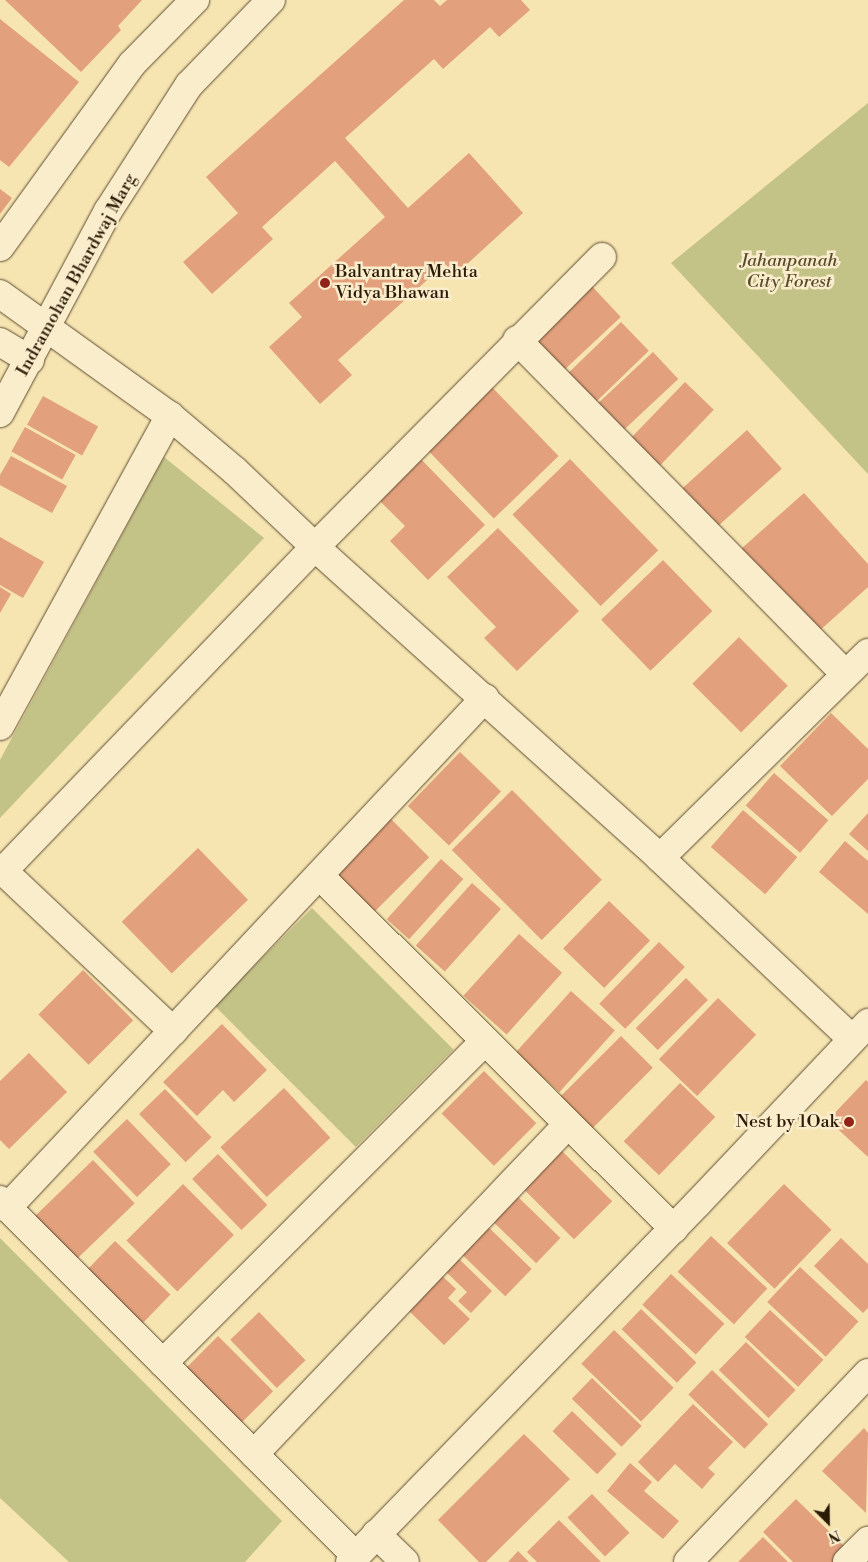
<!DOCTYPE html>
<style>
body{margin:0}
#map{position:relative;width:868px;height:1562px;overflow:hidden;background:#f6e4b1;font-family:"Libre Bodoni",serif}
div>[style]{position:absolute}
.green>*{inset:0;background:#c3c287;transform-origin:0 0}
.building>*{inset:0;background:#e2a07d;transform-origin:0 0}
.roads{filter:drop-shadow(0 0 1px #5e4c30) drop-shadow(0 0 1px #5e4c30)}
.minor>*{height:28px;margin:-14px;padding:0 14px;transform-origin:14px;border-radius:14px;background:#f9edcc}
.dots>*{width:14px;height:14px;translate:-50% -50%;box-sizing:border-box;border:2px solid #f9edcc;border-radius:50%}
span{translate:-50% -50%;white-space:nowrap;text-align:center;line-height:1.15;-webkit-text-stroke:5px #f9edcc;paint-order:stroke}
.park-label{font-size:18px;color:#594c2c;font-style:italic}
.poi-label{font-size:18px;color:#2b1a05}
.left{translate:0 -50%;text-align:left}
.right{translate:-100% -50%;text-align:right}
.street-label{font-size:18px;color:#2b1a05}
.north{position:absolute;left:803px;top:1497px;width:50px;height:50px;-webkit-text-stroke:4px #f9edcc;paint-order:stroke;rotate:157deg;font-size:14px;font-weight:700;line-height:20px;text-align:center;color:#2b1a05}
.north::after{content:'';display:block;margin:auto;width:18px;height:22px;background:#2b1a05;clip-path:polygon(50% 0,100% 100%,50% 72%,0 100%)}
</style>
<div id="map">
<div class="green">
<i style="clip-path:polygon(868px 103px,868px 474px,671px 263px)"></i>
<i style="clip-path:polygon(164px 457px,264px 538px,0 818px,0 760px)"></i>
<i style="left:312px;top:908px;width:200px;height:138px;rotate:45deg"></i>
<i style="clip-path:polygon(0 1238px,282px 1521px,245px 1562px,69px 1562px,0 1498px)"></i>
</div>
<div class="building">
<i style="clip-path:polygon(5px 0,142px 0,118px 26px,121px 30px,81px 72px)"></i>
<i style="clip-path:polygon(404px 0,434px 0,440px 6px,447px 0,521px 0,530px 10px,499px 37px,490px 27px,443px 69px,434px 59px,345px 138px,408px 208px,469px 153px,523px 213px,455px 275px,445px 264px,338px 360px,352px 375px,320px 404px,269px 347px,302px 317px,289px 303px,385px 217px,335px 161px,262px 227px,273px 239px,212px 294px,183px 262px,238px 213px,206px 177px)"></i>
<i style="clip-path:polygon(0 19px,79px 82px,9px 167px,0 160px)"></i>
<i style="clip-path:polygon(0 189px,12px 198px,0 214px)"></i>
<i style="left:588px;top:282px;width:48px;height:80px;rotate:47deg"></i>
<i style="left:621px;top:322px;width:40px;height:79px;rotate:46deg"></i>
<i style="left:653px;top:352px;width:37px;height:83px;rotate:47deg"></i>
<i style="left:487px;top:382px;width:103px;height:90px;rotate:46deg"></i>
<i style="left:685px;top:382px;width:40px;height:83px;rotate:44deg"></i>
<i style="left:43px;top:396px;width:63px;height:33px;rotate:29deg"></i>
<i style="left:25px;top:427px;width:58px;height:28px;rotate:29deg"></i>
<i style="left:747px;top:430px;width:52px;height:94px;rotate:48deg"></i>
<i style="clip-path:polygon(417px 455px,485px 525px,428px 580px,390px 541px,405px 526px,375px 496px)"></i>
<i style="clip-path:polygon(11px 456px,67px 486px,52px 513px,0 485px,0 475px)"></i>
<i style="left:570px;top:459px;width:127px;height:80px;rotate:46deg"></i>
<i style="clip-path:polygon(804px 493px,868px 564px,868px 587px,817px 633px,741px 549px)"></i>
<i style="clip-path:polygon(498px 528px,579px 611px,517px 671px,484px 638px,496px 627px,447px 577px)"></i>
<i style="clip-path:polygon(0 537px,44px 562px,23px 598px,0 585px)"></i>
<i style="left:663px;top:560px;width:71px;height:86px;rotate:46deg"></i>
<i style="clip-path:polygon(0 587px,11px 594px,0 613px)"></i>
<i style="left:739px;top:637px;width:69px;height:66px;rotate:45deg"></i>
<i style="clip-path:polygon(831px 713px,868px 749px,868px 779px,832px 816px,780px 766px)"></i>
<i style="left:460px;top:752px;width:57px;height:75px;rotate:44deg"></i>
<i style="left:774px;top:773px;width:72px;height:43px;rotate:41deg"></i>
<i style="left:512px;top:790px;width:127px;height:85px;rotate:45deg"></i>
<i style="left:743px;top:810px;width:72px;height:49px;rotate:41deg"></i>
<i style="clip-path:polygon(868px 813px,868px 851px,849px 834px)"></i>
<i style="left:386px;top:814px;width:61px;height:77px;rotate:45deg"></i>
<i style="clip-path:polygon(845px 841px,868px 861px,868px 914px,819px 872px)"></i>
<i style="left:198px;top:848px;width:72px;height:106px;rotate:46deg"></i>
<i style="left:441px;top:859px;width:30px;height:81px;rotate:42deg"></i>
<i style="left:472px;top:883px;width:39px;height:84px;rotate:42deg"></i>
<i style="left:609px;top:901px;width:57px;height:66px;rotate:44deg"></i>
<i style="left:519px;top:934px;width:58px;height:83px;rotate:42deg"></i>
<i style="left:659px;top:942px;width:36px;height:86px;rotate:44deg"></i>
<i style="left:83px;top:970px;width:71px;height:63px;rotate:45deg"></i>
<i style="left:686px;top:978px;width:31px;height:71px;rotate:45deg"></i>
<i style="left:571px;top:991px;width:59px;height:83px;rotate:42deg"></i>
<i style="left:718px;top:998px;width:53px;height:85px;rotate:44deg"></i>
<i style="clip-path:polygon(222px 1024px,267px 1070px,234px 1102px,223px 1090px,197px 1116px,163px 1082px)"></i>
<i style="left:621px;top:1036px;width:45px;height:86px;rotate:45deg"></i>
<i style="clip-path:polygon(29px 1053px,67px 1092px,9px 1149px,0 1140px,0 1081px)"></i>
<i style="left:484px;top:1071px;width:74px;height:60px;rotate:45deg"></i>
<i style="clip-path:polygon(866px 1080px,868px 1082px,868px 1157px,828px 1120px)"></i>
<i style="left:680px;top:1083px;width:49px;height:81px;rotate:44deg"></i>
<i style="left:284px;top:1088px;width:68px;height:87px;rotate:47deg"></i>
<i style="left:165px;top:1089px;width:67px;height:36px;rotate:46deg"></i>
<i style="left:127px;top:1119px;width:63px;height:47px;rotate:46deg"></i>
<i style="left:557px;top:1146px;width:78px;height:54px;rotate:45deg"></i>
<i style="left:218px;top:1154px;width:71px;height:36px;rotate:46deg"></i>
<i style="left:93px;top:1160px;width:60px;height:83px;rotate:46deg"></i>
<i style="left:183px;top:1184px;width:72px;height:80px;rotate:45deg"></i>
<i style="left:784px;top:1184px;width:66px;height:82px;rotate:44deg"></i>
<i style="left:518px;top:1197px;width:59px;height:35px;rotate:44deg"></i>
<i style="left:482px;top:1221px;width:69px;height:38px;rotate:44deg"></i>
<i style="left:711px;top:1236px;width:77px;height:49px;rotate:43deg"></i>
<i style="clip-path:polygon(841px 1238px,868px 1264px,868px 1308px,863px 1313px,814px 1266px)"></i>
<i style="left:115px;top:1241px;width:77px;height:44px;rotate:44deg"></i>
<i style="clip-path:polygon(456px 1256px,492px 1291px,471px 1313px,458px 1301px,467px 1292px,443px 1269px)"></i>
<i style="left:800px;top:1267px;width:80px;height:48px;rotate:43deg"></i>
<i style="clip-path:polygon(439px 1273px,456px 1289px,448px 1298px,470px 1319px,444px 1345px,405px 1307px)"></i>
<i style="left:671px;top:1274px;width:73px;height:42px;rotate:43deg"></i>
<i style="left:641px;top:1309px;width:77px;height:28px;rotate:44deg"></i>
<i style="left:770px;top:1310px;width:73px;height:37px;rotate:43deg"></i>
<i style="left:259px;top:1312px;width:67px;height:40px;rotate:46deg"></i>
<i style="left:614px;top:1330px;width:83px;height:47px;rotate:44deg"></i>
<i style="left:218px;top:1336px;width:78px;height:48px;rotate:45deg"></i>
<i style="left:746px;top:1342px;width:69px;height:39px;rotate:44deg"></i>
<i style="left:712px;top:1370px;width:78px;height:34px;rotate:44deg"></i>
<i style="left:592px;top:1378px;width:69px;height:29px;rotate:44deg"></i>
<i style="clip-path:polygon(693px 1404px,733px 1442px,708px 1468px,715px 1474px,702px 1489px,675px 1464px,658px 1482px,638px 1462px)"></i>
<i style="left:572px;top:1411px;width:62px;height:28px;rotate:44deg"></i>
<i style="clip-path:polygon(864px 1428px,868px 1433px,866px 1513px,822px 1471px)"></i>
<i style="clip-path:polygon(524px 1434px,570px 1479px,486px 1562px,479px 1562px,438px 1520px)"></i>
<i style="clip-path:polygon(630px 1463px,652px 1482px,644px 1491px,679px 1521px,663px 1539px,607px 1491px)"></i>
<i style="left:592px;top:1494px;width:54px;height:34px;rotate:46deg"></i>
<i style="clip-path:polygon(796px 1499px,848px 1550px,836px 1562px,793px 1562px,763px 1532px)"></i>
<i style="clip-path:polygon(559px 1520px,601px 1562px,537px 1562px,527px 1552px)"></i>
<i style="clip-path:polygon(763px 1537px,788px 1562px,738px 1562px)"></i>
<i style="clip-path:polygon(518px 1551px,529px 1562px,508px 1562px)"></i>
</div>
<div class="roads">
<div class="minor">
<i style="left:0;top:247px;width:226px;rotate:-54.2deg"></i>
<i style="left:132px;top:64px;width:90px;rotate:-45.5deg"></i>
<i style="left:0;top:294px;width:209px;rotate:35.7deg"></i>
<i style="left:170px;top:416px;width:84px;rotate:40.2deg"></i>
<i style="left:234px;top:470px;width:112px;rotate:43.5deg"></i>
<i style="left:315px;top:547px;width:464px;rotate:42deg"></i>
<i style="left:660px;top:858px;width:264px;rotate:43.3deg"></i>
<i style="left:517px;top:340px;width:468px;rotate:45.5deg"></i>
<i style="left:0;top:342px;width:35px;rotate:31deg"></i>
<i style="left:0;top:413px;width:229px;rotate:-61.9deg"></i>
<i style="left:108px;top:211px;width:150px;rotate:-57.3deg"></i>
<i style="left:189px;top:85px;width:118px;rotate:-46deg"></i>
<i style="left:0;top:726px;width:354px;rotate:-61.3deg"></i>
<i style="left:660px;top:858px;width:292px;rotate:-44.6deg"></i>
<i style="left:0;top:868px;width:238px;rotate:43.3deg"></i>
<i style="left:3px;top:871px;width:450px;rotate:-46.1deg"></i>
<i style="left:315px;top:547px;width:408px;rotate:-45.3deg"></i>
<i style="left:319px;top:875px;width:501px;rotate:44.92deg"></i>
<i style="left:0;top:1200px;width:503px;rotate:45deg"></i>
<i style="left:7px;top:1208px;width:699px;rotate:-46.86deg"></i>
<i style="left:163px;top:1363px;width:455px;rotate:-45deg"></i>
<i style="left:254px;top:1454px;width:454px;rotate:-46.4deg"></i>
<i style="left:376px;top:1534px;width:40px;rotate:44deg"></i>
<i style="left:350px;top:1562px;width:500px;rotate:-45.9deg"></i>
<i style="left:698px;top:1203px;width:248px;rotate:-46.6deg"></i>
<i style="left:688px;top:1562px;width:261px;rotate:-46.4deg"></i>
<i style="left:847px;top:1562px;width:30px;rotate:-45deg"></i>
</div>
</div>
<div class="dots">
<i style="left:325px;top:283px;background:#8f2418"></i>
<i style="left:849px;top:1122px;background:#8f2418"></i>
</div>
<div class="park-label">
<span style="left:789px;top:272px">Jahanpanah<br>City Forest</span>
</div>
<div class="poi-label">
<span class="left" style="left:335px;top:283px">Balvantray Mehta<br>Vidya Bhawan</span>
<span class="right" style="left:839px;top:1122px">Nest by 1Oak</span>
</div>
<div class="street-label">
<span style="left:77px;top:275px;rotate:-61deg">Indramohan Bhardwaj Marg</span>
</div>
<div class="north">N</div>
</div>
